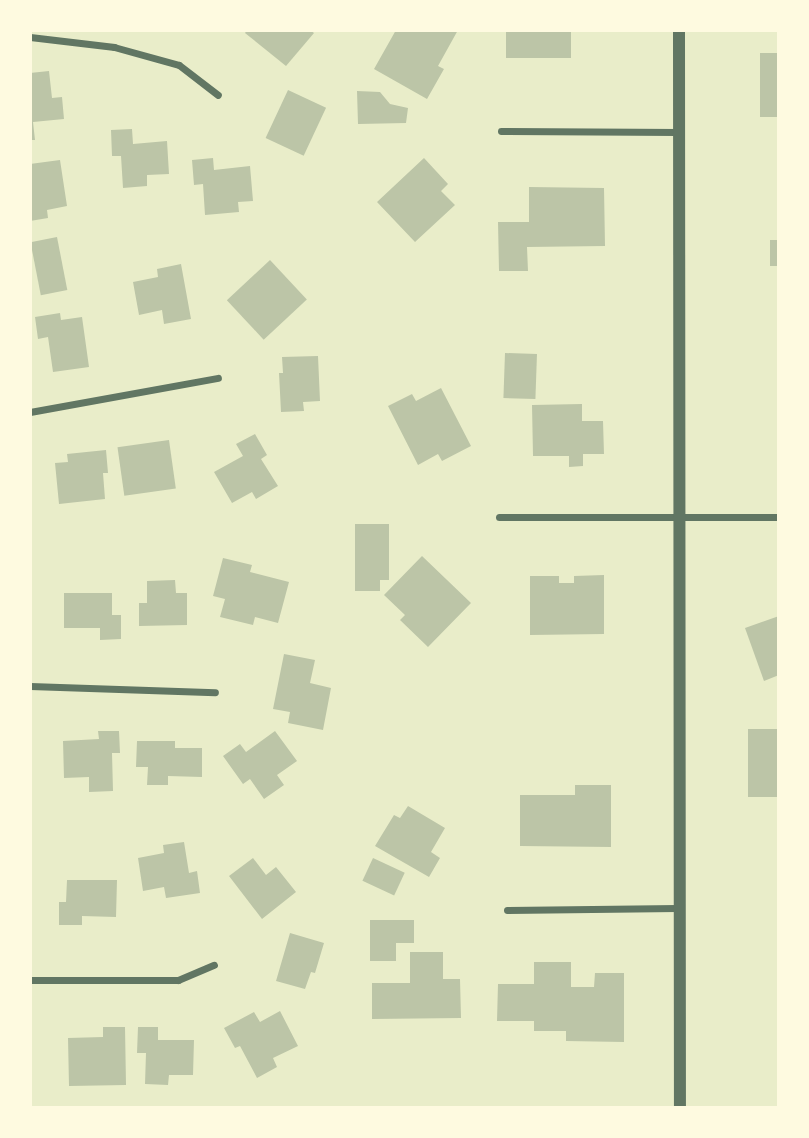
<!DOCTYPE html>
<style>
body{margin:0}
#map{position:relative;width:809px;height:1138px;overflow:hidden;background:#e9edc9;font-family:Barlow,sans-serif}
div>[style]{position:absolute}
.building>*{inset:0;background:#bcc5a7;transform-origin:0 0}
.minor>*{height:7px;margin:-3.5px;padding:0 3.5px;transform-origin:3.5px;border-radius:3.5px;background:#617663}
.tertiary>*{height:12px;margin:-6px;padding:0 6px;transform-origin:6px;border-radius:6px;background:#617663}
span{translate:-50% -50%;white-space:nowrap;text-align:center;line-height:1.15;-webkit-text-stroke:5px #fefae0;paint-order:stroke}
.frame{position:absolute;inset:0;border:32px solid #fefae0;pointer-events:none}
</style>
<div id="map">
<div class="building">
<i style="clip-path:polygon(247px 30px,310px 30px,314px 33px,286px 66px,245px 33px)"></i>
<i style="clip-path:polygon(396px 30px,458px 30px,438px 66px,444px 69px,427px 99px,374px 69px)"></i>
<i style="left:506px;top:30px;width:65px;height:28px"></i>
<i style="left:760px;top:53px;width:19px;height:64px"></i>
<i style="clip-path:polygon(49px 71px,52px 98px,62px 97px,64px 119px,33px 122px,35px 140px,30px 140px,30px 73px)"></i>
<i style="left:288px;top:90px;width:42px;height:53px;rotate:25deg"></i>
<i style="clip-path:polygon(357px 91px,380px 92px,390px 104px,408px 108px,406px 123px,358px 124px)"></i>
<i style="clip-path:polygon(132px 129px,133px 144px,167px 141px,169px 174px,147px 175px,147px 186px,123px 188px,121px 156px,112px 156px,111px 130px)"></i>
<i style="clip-path:polygon(213px 158px,214px 170px,250px 166px,253px 201px,238px 202px,239px 212px,205px 215px,203px 184px,194px 185px,192px 160px)"></i>
<i style="clip-path:polygon(424px 158px,448px 184px,441px 191px,455px 205px,415px 242px,377px 202px)"></i>
<i style="clip-path:polygon(60px 160px,67px 206px,47px 210px,48px 218px,30px 221px,30px 164px)"></i>
<i style="clip-path:polygon(529px 187px,604px 188px,605px 246px,527px 247px,528px 271px,499px 271px,498px 222px,529px 222px)"></i>
<i style="left:57px;top:237px;width:54px;height:27px;rotate:79deg"></i>
<i style="left:770px;top:240px;width:9px;height:26px"></i>
<i style="left:270px;top:260px;width:54px;height:59px;rotate:47deg"></i>
<i style="clip-path:polygon(181px 264px,191px 319px,164px 324px,162px 310px,139px 315px,133px 282px,158px 277px,157px 269px)"></i>
<i style="clip-path:polygon(60px 313px,61px 320px,82px 317px,89px 367px,53px 372px,48px 337px,38px 339px,35px 317px)"></i>
<i style="left:505px;top:353px;width:32px;height:45px;rotate:2deg"></i>
<i style="clip-path:polygon(318px 356px,320px 401px,303px 402px,304px 411px,281px 412px,279px 373px,283px 373px,282px 357px)"></i>
<i style="clip-path:polygon(441px 388px,471px 446px,442px 461px,438px 454px,418px 465px,388px 406px,412px 394px,416px 401px)"></i>
<i style="clip-path:polygon(582px 404px,582px 421px,603px 421px,604px 454px,583px 454px,583px 466px,569px 467px,569px 456px,533px 456px,532px 405px)"></i>
<i style="clip-path:polygon(255px 434px,267px 455px,261px 459px,278px 486px,256px 499px,252px 492px,232px 503px,214px 472px,243px 456px,236px 444px)"></i>
<i style="left:169px;top:440px;width:49px;height:52px;rotate:82deg"></i>
<i style="clip-path:polygon(106px 450px,108px 473px,103px 473px,105px 499px,59px 504px,55px 463px,68px 462px,67px 454px)"></i>
<i style="clip-path:polygon(355px 524px,389px 524px,389px 580px,380px 580px,380px 591px,355px 591px)"></i>
<i style="clip-path:polygon(422px 556px,471px 603px,428px 647px,400px 620px,405px 615px,384px 595px)"></i>
<i style="clip-path:polygon(223px 558px,252px 565px,250px 572px,289px 582px,278px 623px,255px 617px,253px 625px,220px 617px,225px 599px,213px 596px)"></i>
<i style="clip-path:polygon(604px 575px,604px 634px,530px 635px,530px 576px,559px 576px,559px 583px,574px 583px,574px 576px)"></i>
<i style="clip-path:polygon(175px 580px,176px 593px,187px 593px,187px 625px,139px 626px,139px 603px,147px 603px,147px 581px)"></i>
<i style="clip-path:polygon(64px 593px,112px 593px,112px 615px,121px 615px,121px 639px,100px 640px,100px 628px,64px 628px)"></i>
<i style="clip-path:polygon(779px 616px,779px 675px,764px 681px,745px 628px)"></i>
<i style="clip-path:polygon(284px 654px,315px 660px,310px 683px,331px 688px,323px 730px,288px 723px,290px 712px,273px 709px)"></i>
<i style="left:748px;top:729px;width:31px;height:68px"></i>
<i style="clip-path:polygon(98px 731px,119px 731px,120px 753px,112px 753px,113px 791px,89px 792px,89px 777px,64px 778px,63px 741px,99px 739px)"></i>
<i style="clip-path:polygon(275px 731px,297px 761px,277px 775px,284px 785px,264px 799px,250px 779px,243px 784px,223px 756px,240px 744px,246px 752px)"></i>
<i style="clip-path:polygon(137px 741px,175px 741px,175px 748px,202px 748px,202px 777px,168px 776px,168px 785px,147px 785px,148px 767px,136px 767px)"></i>
<i style="clip-path:polygon(575px 785px,611px 785px,611px 847px,520px 846px,520px 795px,575px 795px)"></i>
<i style="clip-path:polygon(408px 806px,445px 828px,431px 852px,440px 858px,429px 877px,375px 846px,394px 815px,400px 818px)"></i>
<i style="clip-path:polygon(184px 842px,189px 873px,197px 871px,200px 893px,166px 898px,164px 887px,143px 891px,138px 858px,164px 853px,163px 845px)"></i>
<i style="clip-path:polygon(253px 858px,266px 875px,276px 867px,296px 892px,262px 919px,229px 876px)"></i>
<i style="left:373px;top:858px;width:35px;height:25px;rotate:25deg"></i>
<i style="clip-path:polygon(67px 880px,117px 880px,116px 917px,82px 916px,82px 925px,59px 925px,59px 902px,66px 902px)"></i>
<i style="clip-path:polygon(370px 920px,414px 920px,414px 943px,396px 943px,396px 961px,370px 961px)"></i>
<i style="clip-path:polygon(290px 933px,324px 943px,315px 973px,311px 972px,305px 989px,276px 981px)"></i>
<i style="clip-path:polygon(410px 952px,443px 952px,443px 979px,460px 979px,461px 1018px,372px 1019px,372px 983px,410px 983px)"></i>
<i style="clip-path:polygon(534px 962px,571px 962px,571px 987px,594px 987px,595px 973px,624px 973px,624px 1042px,566px 1041px,566px 1031px,534px 1031px,534px 1021px,497px 1021px,498px 984px,534px 984px)"></i>
<i style="clip-path:polygon(280px 1011px,298px 1046px,273px 1058px,277px 1067px,257px 1078px,240px 1046px,235px 1048px,224px 1028px,254px 1012px,260px 1022px)"></i>
<i style="clip-path:polygon(103px 1027px,125px 1027px,126px 1085px,69px 1086px,68px 1038px,103px 1037px)"></i>
<i style="clip-path:polygon(138px 1027px,158px 1027px,158px 1040px,194px 1040px,193px 1075px,169px 1075px,168px 1085px,145px 1084px,146px 1053px,137px 1053px)"></i>
</div>
<div class="minor">
<i style="left:30px;top:37px;width:85px;rotate:6.8deg"></i>
<i style="left:114px;top:47px;width:67px;rotate:15.5deg"></i>
<i style="left:179px;top:65px;width:49px;rotate:37.6deg"></i>
<i style="left:501px;top:131px;width:177px;rotate:0.3deg"></i>
<i style="left:30px;top:412px;width:191px;rotate:-10.3deg"></i>
<i style="left:499px;top:517px;width:280px"></i>
<i style="left:30px;top:686px;width:185px;rotate:1.9deg"></i>
<i style="left:507px;top:910px;width:170px;rotate:-0.7deg"></i>
<i style="left:30px;top:980px;width:148px"></i>
<i style="left:178px;top:980px;width:39px;rotate:-23deg"></i>
</div>
<div class="tertiary">
<i style="left:679px;top:30px;width:1078px;rotate:89.95deg"></i>
</div>
<div class="frame"></div>
</div>
